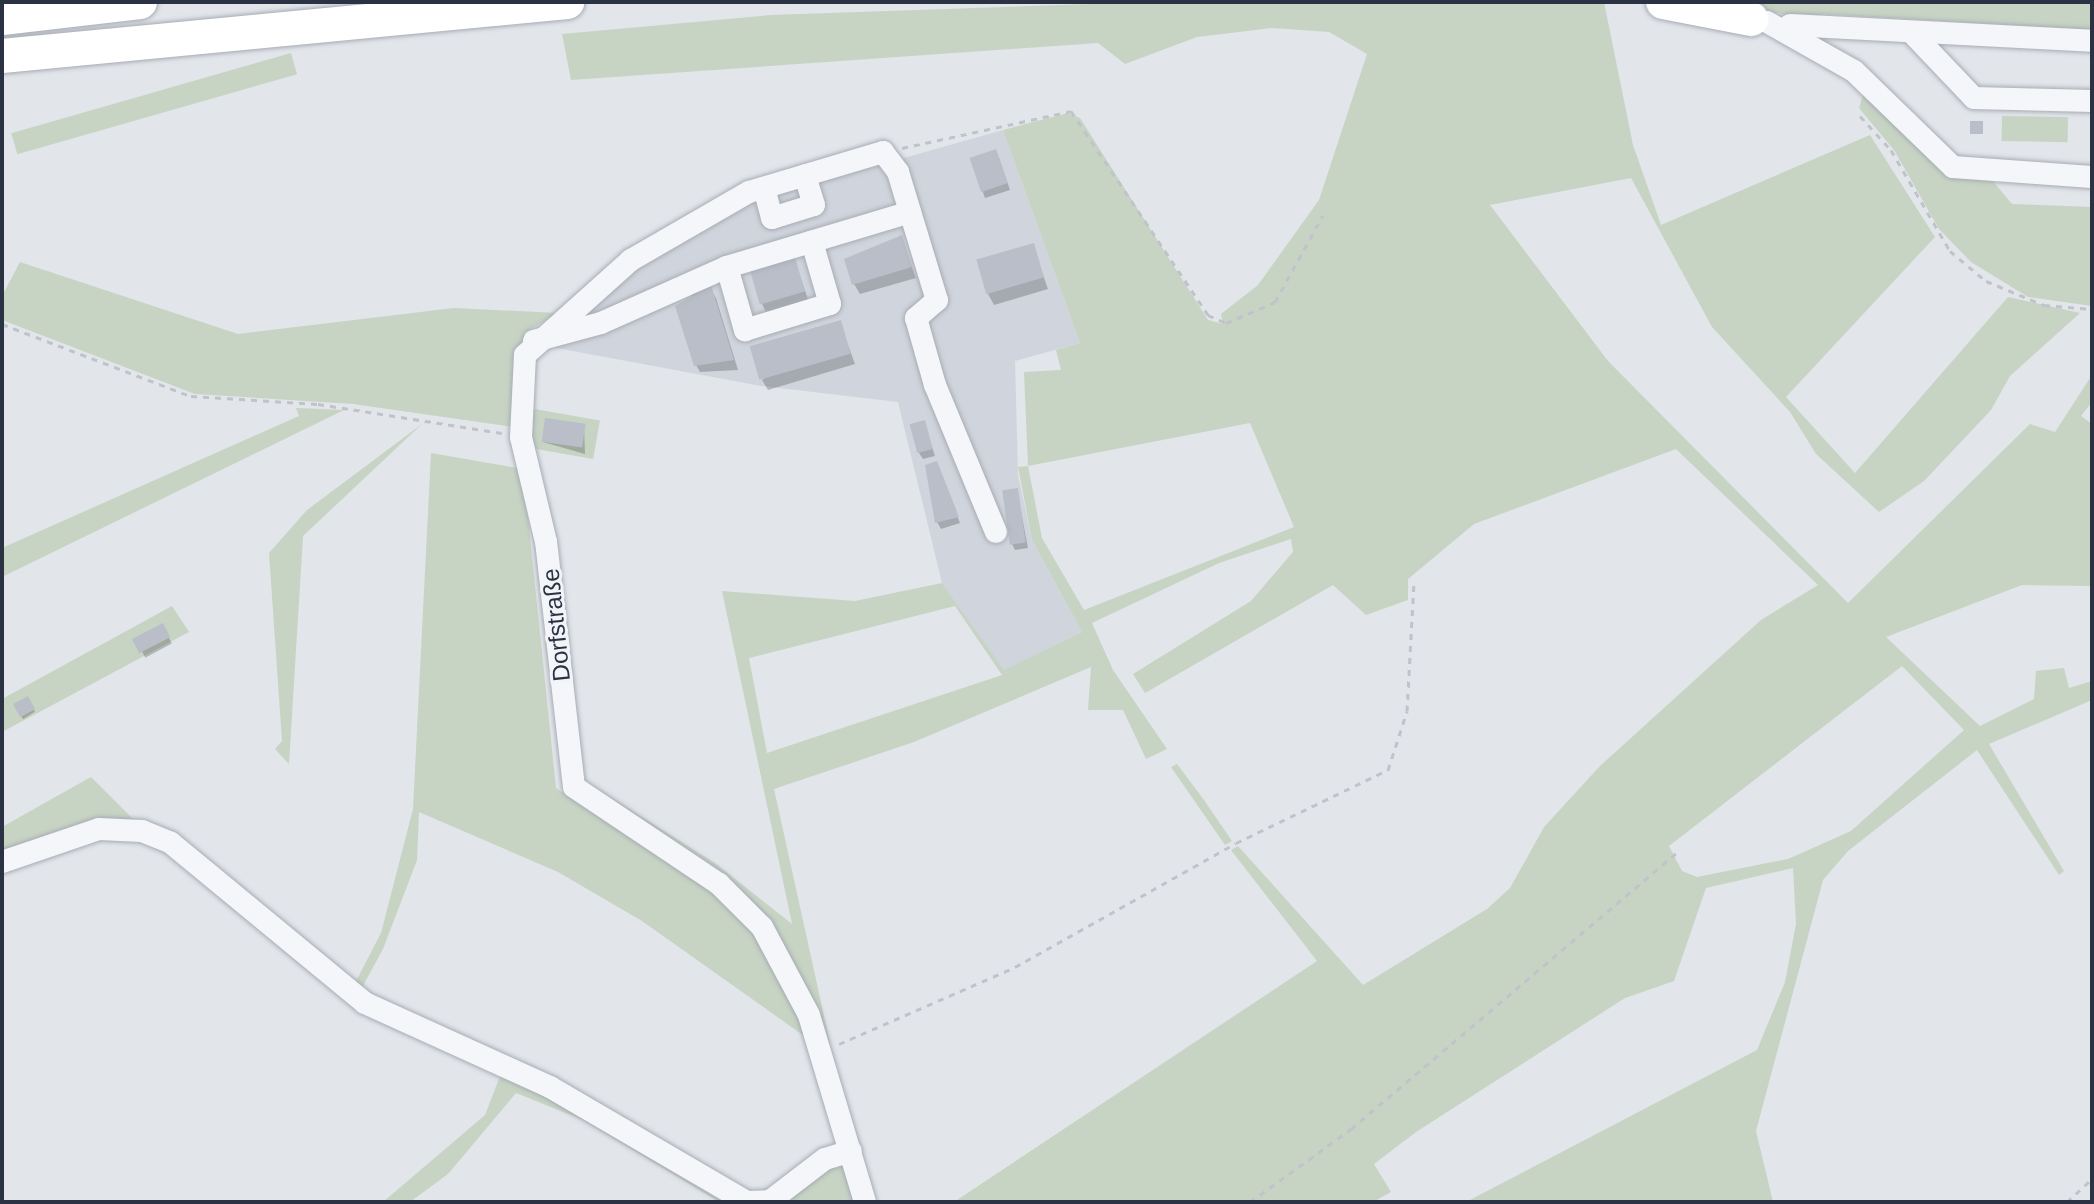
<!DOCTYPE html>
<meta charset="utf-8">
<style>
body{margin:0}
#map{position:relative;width:2094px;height:1204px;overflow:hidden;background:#e2e5ea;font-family:Arial,sans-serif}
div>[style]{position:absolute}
.built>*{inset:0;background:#d0d4dc}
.green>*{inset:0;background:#c7d4c3;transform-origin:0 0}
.shadow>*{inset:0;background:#0003;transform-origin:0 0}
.building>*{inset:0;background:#b9bec8;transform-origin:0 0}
.path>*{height:3px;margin-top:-1.5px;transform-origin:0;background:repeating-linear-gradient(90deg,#c0c3ca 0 6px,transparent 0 12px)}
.roads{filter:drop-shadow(0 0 2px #a7acb5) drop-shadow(0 0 2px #a7acb5)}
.minor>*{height:22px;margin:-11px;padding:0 11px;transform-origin:11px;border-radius:11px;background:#f5f6f9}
.highway>*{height:34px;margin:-17px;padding:0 17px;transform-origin:17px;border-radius:17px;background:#fff}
span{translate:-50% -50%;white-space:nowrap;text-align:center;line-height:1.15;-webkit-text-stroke:6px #f2f4f8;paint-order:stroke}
.street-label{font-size:24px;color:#2a3243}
.frame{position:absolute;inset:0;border:4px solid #2a3243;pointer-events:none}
</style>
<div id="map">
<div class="built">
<i style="clip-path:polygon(1003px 130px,1080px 343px,1015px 361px,1018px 475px,1032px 540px,1082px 632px,1004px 671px,942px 583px,898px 402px,761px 386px,546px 346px,638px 268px,751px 201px)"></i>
</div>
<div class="green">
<i style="clip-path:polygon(evenodd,1151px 2px,1604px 2px,1633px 145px,1661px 225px,1870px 135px,1935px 237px,1786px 397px,1855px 473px,2008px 297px,2080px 313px,2010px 376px,1991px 410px,1924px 481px,1879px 512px,1816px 454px,1790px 412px,1712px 327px,1631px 178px,1490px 205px,1608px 361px,1848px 603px,2030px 424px,2055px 432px,2092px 375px,2092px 402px,2081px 416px,2092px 424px,2092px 586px,2022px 585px,1886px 637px,1980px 726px,2034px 699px,2036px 671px,2064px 668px,2069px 688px,2092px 681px,2092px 700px,1989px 744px,2064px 871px,2059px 875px,1977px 750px,1848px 851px,1823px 880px,1756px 1131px,1773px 1202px,1466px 1202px,1757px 1050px,1785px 982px,1796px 924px,1793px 868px,1706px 888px,1674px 981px,1625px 998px,1416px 1132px,1374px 1164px,1391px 1192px,1373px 1202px,954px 1202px,1317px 961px,1231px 850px,1238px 846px,1363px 985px,1487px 909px,1510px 888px,1544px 827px,1600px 766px,1761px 620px,1818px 585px,1676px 449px,1474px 524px,1408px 579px,1408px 600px,1366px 615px,1333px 585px,1145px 693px,1133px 674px,1251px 601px,1293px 552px,1291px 539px,1219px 563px,1092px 623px,1113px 670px,1167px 749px,1146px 759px,1123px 710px,1088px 710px,1091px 667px,914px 742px,774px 789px,830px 1043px,825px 1046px,766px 923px,593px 795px,585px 781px,715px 863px,792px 924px,722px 591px,855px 601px,942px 583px,1004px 670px,1082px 632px,1032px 540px,1018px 467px,1028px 466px,1024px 372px,1061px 370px,1056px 350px,1080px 343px,1003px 130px,1068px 113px,1080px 118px,1208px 320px,1223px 324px,1221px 314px,1258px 285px,1319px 200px,1367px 54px,1329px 32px,1272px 28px,1197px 37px,1125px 64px,1098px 43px,571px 80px,562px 34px,771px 15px,1151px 2px,1250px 423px,1294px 527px,1084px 610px,1042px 538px,1028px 466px,1250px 423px,1151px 2px,955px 606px,1002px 675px,767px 753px,749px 658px,955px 606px,1151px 2px,1902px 666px,1964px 730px,1851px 831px,1788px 859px,1697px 877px,1682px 871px,1669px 846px,1902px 666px)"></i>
<i style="clip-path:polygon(1711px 2px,2092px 2px,2092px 30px,1821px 14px,1819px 20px)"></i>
<i style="left:291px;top:53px;width:22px;height:291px;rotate:74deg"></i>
<i style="clip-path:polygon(1865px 89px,1938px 164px,1992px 180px,2012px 204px,2092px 207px,2092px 306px,2028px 297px,1971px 262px,1939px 229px,1894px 150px,1859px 108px)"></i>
<i style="left:2002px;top:116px;width:66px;height:25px;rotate:1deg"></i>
<i style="clip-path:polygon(20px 262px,238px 334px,454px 308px,558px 313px,524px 333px,513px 427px,353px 404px,195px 394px,2px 320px,2px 296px)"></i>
<i style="clip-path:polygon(296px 408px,344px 410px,2px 577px,2px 548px,299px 416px)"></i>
<i style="left:529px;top:408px;width:72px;height:39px;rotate:10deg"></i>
<i style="clip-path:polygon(422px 424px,303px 536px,289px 764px,275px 749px,282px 741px,269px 553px,307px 510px)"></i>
<i style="clip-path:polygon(431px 453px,523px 469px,556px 788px,742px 912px,814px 1043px,642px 921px,558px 872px,419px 812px,417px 860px,383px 949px,359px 993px,352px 989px,381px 933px,413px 809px)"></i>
<i style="clip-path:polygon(172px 606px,189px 632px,2px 732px,2px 699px)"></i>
<i style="clip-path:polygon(1177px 764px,1204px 800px,1232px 841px,1225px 845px,1171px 767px)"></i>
<i style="clip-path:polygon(91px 777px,138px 824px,2px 859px,2px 827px)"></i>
<i style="clip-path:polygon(502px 1071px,741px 1202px,719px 1202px,583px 1120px,516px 1093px,448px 1174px,410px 1202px,383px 1202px,485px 1115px)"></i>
<i style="clip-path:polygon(842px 1162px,859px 1202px,774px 1202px,808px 1178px)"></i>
</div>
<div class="shadow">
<i style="clip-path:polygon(999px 158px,1010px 190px,985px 198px,971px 159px)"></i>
<i style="clip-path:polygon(901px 237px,916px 278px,860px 294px,854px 284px)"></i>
<i style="clip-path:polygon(1033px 246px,1048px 289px,994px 305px,988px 294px)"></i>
<i style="clip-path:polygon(794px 259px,809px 302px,767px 314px,762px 304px)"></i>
<i style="clip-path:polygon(710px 288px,716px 298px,738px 370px,700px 372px,696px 365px,692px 293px)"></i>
<i style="clip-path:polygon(840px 323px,855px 364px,768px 390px,762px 380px)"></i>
<i style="clip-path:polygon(924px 422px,935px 456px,923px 459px,919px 453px)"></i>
<i style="clip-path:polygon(584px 426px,585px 454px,543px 442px)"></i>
<i style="clip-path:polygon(939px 470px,960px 523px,941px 529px,937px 522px)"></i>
<i style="clip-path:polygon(1017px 490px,1028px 548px,1015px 550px,1012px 544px)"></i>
<i style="left:162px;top:625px;width:21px;height:30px;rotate:62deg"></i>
<i style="left:27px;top:699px;width:15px;height:14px;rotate:58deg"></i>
</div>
<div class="building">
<i style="left:1970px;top:121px;width:13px;height:13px"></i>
<i style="left:996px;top:149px;width:36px;height:28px;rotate:71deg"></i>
<i style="clip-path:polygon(902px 235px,912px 267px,852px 285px,844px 259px)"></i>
<i style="left:1034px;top:243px;width:36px;height:60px;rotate:74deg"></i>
<i style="left:795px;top:257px;width:36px;height:47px;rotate:74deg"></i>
<i style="clip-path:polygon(711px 285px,734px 360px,694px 366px,675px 306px)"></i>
<i style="left:841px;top:320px;width:35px;height:95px;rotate:74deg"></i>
<i style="left:545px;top:418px;width:41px;height:24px;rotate:8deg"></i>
<i style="left:925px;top:420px;width:30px;height:16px;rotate:75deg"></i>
<i style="clip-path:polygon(937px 461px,959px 517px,935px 523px,925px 465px)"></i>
<i style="left:1018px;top:488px;width:55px;height:16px;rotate:82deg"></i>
<i style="left:163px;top:623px;width:16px;height:35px;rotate:63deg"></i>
<i style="left:28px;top:696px;width:15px;height:17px;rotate:62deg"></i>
</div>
<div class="path">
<i style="left:1860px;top:116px;width:46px;rotate:47.6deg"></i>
<i style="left:1891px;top:150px;width:117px;rotate:59.7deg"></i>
<i style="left:1950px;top:251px;width:47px;rotate:39.8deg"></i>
<i style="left:1986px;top:281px;width:63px;rotate:22.5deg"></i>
<i style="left:2044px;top:305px;width:48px;rotate:4.8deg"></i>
<i style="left:902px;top:148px;width:173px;rotate:-12.3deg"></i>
<i style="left:1071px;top:111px;width:246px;rotate:56.1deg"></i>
<i style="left:1208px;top:315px;width:20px;rotate:24deg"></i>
<i style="left:1226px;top:323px;width:53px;rotate:-23.2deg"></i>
<i style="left:1275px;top:302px;width:99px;rotate:-61.1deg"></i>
<i style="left:2px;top:324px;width:202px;rotate:20.9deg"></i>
<i style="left:191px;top:396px;width:127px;rotate:3.6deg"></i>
<i style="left:318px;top:404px;width:186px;rotate:9deg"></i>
<i style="left:839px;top:1044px;width:192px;rotate:-23.6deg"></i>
<i style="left:1015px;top:967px;width:253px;rotate:-29.3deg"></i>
<i style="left:1236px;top:843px;width:169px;rotate:-25.7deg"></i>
<i style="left:1388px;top:770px;width:62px;rotate:-72.1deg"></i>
<i style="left:1407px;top:711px;width:130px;rotate:-86.9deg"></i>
<i style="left:1250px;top:1202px;width:125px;rotate:-35.9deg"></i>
<i style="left:1351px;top:1129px;width:426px;rotate:-40.3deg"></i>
<i style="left:2067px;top:1202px;width:34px;rotate:-43deg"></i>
</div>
<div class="roads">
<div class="minor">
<i style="left:1767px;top:22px;width:100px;rotate:29.4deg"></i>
<i style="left:1854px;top:71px;width:138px;rotate:44.1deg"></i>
<i style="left:1953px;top:167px;width:139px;rotate:4.1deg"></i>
<i style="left:1790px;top:25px;width:302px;rotate:3deg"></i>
<i style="left:1913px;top:34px;width:88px;rotate:46.4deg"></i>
<i style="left:1974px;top:98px;width:118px;rotate:1.5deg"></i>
<i style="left:764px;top:188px;width:31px;rotate:75deg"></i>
<i style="left:772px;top:218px;width:44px;rotate:-17.2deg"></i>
<i style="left:814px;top:205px;width:31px;rotate:-107deg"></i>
<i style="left:727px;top:267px;width:66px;rotate:74.1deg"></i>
<i style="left:745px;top:330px;width:89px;rotate:-17deg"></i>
<i style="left:830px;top:304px;width:65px;rotate:-106.2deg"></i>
<i style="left:534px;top:341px;width:69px;rotate:-15deg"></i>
<i style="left:601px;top:323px;width:138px;rotate:-24deg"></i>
<i style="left:727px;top:267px;width:191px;rotate:-16.7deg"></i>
<i style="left:2px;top:862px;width:102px;rotate:-18.8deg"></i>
<i style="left:99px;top:829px;width:43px;rotate:2.7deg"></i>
<i style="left:142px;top:831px;width:31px;rotate:22deg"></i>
<i style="left:171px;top:843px;width:251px;rotate:39.5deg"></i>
<i style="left:365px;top:1003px;width:203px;rotate:24.4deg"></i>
<i style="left:550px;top:1087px;width:228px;rotate:30.3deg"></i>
<i style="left:747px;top:1202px;width:23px;rotate:-2deg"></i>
<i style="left:770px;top:1201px;width:69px;rotate:-37.4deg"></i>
<i style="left:825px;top:1159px;width:27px;rotate:-17deg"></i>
<i style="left:865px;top:1202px;width:195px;rotate:-106.7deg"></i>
<i style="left:809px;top:1015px;width:100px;rotate:-118.1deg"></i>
<i style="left:762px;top:927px;width:61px;rotate:-135deg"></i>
<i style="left:719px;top:884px;width:174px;rotate:-146.2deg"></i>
<i style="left:574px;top:787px;width:247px;rotate:-96.5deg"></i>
<i style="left:546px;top:542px;width:108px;rotate:-103.4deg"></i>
<i style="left:521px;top:437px;width:82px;rotate:-87.2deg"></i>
<i style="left:525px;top:355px;width:142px;rotate:-41.9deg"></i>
<i style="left:631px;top:260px;width:136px;rotate:-30deg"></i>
<i style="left:749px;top:192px;width:140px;rotate:-16.6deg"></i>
<i style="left:883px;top:152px;width:25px;rotate:53deg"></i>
<i style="left:898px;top:172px;width:134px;rotate:73.1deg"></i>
<i style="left:937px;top:300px;width:28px;rotate:139deg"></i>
<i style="left:916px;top:318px;width:70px;rotate:74.2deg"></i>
<i style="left:935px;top:385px;width:159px;rotate:67.5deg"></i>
</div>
<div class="highway">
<i style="left:1663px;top:2px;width:90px;rotate:10.9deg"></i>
<i style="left:2px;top:18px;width:139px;rotate:-6.6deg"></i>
<i style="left:2px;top:56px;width:568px;rotate:-5.46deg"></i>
</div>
</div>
<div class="street-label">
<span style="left:556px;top:625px;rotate:-96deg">Dorfstraße</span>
</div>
<div class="frame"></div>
</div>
